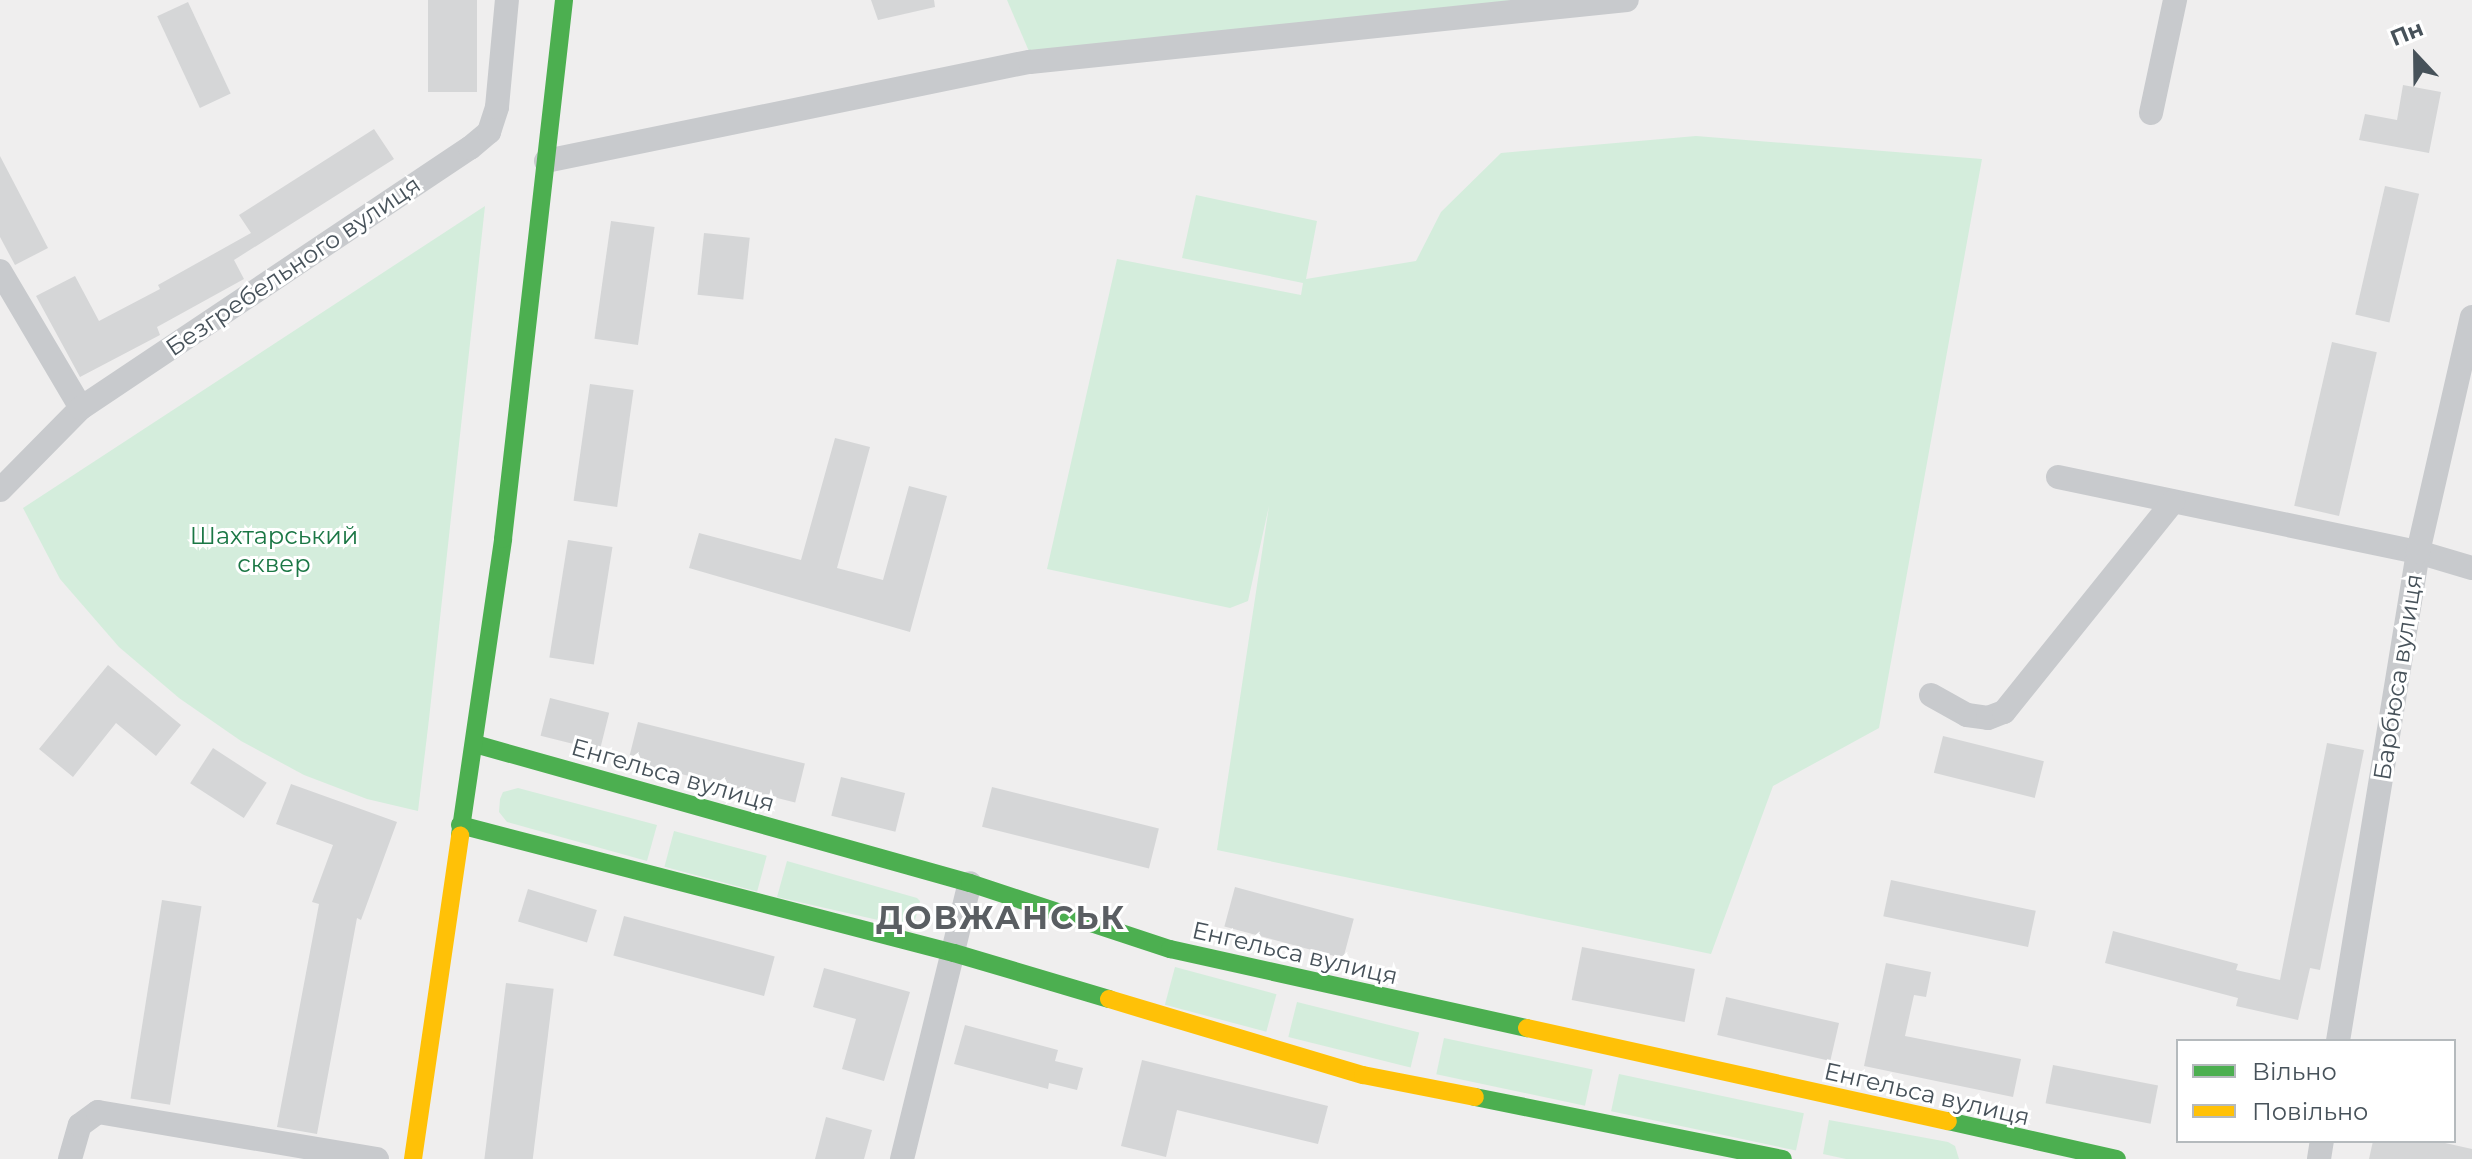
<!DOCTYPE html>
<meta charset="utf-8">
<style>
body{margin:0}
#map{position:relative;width:2472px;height:1159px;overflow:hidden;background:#efeeee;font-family:Montserrat,sans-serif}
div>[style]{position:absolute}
.green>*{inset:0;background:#d4eddc;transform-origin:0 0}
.building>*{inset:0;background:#d5d6d7;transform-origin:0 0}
.street>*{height:24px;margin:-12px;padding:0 12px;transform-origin:12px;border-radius:12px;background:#c8cacd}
.fast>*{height:18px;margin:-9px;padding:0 9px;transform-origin:9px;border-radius:9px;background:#4caf50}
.slow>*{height:18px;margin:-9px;padding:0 9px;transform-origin:9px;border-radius:9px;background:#ffc107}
span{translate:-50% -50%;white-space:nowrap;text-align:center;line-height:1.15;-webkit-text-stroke:6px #fff;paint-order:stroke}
.street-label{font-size:24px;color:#47525a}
.park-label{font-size:24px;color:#1b7745}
.district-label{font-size:32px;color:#5a5e62;font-weight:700;letter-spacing:2px}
.legend{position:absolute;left:2176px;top:1039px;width:280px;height:104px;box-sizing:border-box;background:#fff;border:2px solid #b5babd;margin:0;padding:10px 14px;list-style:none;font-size:24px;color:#47525a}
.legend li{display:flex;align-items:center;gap:16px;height:40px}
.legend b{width:40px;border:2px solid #b5babd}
.north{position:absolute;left:2376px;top:16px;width:80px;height:80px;-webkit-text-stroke:6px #fff;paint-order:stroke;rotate:338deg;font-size:22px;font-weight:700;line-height:32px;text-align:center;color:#47525a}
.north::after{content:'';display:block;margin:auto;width:28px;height:36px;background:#47525a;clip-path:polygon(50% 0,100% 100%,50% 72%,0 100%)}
</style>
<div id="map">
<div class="green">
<i style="clip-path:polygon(1007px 0,1586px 0,1031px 56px)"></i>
<i style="clip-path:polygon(1696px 136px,1982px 159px,1879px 728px,1773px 786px,1711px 954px,1217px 850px,1269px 506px,1248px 601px,1230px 608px,1047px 569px,1117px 259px,1301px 295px,1303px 283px,1182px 258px,1196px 195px,1317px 221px,1306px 279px,1416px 261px,1441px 212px,1501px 153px)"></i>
<i style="clip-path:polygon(485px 206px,429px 719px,418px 811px,367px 799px,304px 775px,241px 741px,179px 698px,119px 647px,60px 579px,23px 508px)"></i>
<i style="clip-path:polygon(518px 788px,657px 825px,647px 861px,507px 822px,499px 812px,500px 799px,503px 792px)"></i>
<i style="left:674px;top:831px;width:96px;height:37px;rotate:15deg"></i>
<i style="clip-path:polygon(787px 861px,917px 898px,920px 901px,913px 928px,777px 897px)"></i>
<i style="left:1175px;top:967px;width:105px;height:39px;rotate:15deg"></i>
<i style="left:1297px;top:1002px;width:126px;height:36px;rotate:14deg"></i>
<i style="left:1444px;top:1038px;width:152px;height:37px;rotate:12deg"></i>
<i style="left:1619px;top:1074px;width:189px;height:38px;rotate:12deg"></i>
<i style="clip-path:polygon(1829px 1120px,1948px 1142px,1955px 1146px,1959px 1159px,1846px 1159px,1823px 1154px)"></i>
</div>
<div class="building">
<i style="left:428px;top:0;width:49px;height:92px"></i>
<i style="clip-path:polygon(871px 0,934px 0,935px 7px,878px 20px)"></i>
<i style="left:188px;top:2px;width:101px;height:34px;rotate:65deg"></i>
<i style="clip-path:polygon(2403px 85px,2441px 92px,2429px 153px,2359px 140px,2365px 114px,2397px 120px)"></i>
<i style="clip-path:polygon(374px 129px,394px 159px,234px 260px,244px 279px,157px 327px,160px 335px,80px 377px,36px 296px,75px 276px,99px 321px,160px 289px,158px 285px,251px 233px,239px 215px)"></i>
<i style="clip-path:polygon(0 156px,48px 248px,15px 265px,0 237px)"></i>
<i style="left:2385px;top:186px;width:35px;height:132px;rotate:13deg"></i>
<i style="left:611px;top:221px;width:44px;height:119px;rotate:8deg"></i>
<i style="left:704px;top:233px;width:46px;height:62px;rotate:6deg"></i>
<i style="left:2332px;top:342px;width:46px;height:168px;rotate:13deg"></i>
<i style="left:590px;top:384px;width:44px;height:118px;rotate:8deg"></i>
<i style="clip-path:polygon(835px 438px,870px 447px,837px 568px,883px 580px,909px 486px,947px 496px,910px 632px,689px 568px,699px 533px,801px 560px)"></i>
<i style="left:568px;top:540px;width:45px;height:119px;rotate:9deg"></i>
<i style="clip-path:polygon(108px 665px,181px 725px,156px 756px,116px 723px,73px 777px,39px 749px)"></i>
<i style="left:550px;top:698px;width:61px;height:39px;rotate:14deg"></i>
<i style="left:638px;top:722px;width:172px;height:40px;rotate:14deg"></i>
<i style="left:1943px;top:736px;width:104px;height:38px;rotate:14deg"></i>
<i style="clip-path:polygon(2327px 743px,2364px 750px,2320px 970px,2310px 968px,2298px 1020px,2236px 1006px,2238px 998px,2105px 963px,2113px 931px,2238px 964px,2236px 970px,2280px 980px)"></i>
<i style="left:213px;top:748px;width:64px;height:42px;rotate:33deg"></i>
<i style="left:841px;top:777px;width:66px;height:40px;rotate:14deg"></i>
<i style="clip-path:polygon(291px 784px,397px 822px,361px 920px,357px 918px,317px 1134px,277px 1127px,319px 904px,312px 902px,333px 845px,276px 824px)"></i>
<i style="left:992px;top:787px;width:172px;height:41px;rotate:14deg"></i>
<i style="left:1891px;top:880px;width:148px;height:37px;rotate:12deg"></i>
<i style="left:1235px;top:887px;width:123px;height:41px;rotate:15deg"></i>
<i style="left:528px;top:889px;width:72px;height:34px;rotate:17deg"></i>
<i style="left:162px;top:900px;width:40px;height:201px;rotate:9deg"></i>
<i style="left:624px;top:916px;width:156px;height:41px;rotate:15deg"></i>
<i style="left:1582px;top:947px;width:115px;height:54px;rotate:11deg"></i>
<i style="clip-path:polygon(1886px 963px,1931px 972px,1926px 997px,1914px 995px,1905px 1036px,2021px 1059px,2013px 1097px,1864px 1066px)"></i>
<i style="clip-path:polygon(824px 968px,910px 992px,884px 1081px,842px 1069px,856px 1019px,813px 1007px)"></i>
<i style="left:506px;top:983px;width:48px;height:178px;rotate:7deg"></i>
<i style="left:1726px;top:997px;width:116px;height:39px;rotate:13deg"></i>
<i style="clip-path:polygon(965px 1025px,1058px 1050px,1055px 1061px,1083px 1068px,1077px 1090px,1049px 1083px,1048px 1089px,954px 1064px)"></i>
<i style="clip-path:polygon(1142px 1060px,1328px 1106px,1318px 1144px,1177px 1110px,1166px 1157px,1121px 1146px)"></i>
<i style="left:2053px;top:1065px;width:107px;height:39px;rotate:11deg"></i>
<i style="clip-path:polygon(826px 1117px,872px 1130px,864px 1159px,815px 1159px)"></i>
<i style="clip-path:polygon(2373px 1141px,2436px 1141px,2472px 1149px,2472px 1159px,2369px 1159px)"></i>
</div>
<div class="street">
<i style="left:2151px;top:113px;width:116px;rotate:-78deg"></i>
<i style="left:546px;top:161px;width:494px;rotate:-11.6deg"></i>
<i style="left:1030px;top:62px;width:600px;rotate:-5.93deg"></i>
<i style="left:0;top:271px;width:159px;rotate:59.4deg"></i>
<i style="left:2058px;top:477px;width:368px;rotate:11.8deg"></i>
<i style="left:2418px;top:552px;width:56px;rotate:16.5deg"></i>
<i style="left:0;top:490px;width:115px;rotate:-45.4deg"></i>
<i style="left:81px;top:408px;width:468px;rotate:-33.8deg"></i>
<i style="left:470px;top:148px;width:25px;rotate:-40deg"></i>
<i style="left:489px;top:132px;width:26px;rotate:-72deg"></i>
<i style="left:497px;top:107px;width:107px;rotate:-84.7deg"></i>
<i style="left:1931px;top:695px;width:41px;rotate:29.1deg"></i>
<i style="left:1967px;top:715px;width:21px;rotate:8deg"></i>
<i style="left:1988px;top:718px;width:17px;rotate:-21deg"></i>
<i style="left:2004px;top:712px;width:270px;rotate:-51.2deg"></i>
<i style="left:2338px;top:1041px;width:496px;rotate:-80.7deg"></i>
<i style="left:2418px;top:552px;width:241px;rotate:-77.1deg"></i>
<i style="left:70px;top:1159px;width:35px;rotate:-74deg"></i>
<i style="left:80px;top:1125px;width:22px;rotate:-36deg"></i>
<i style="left:98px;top:1112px;width:283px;rotate:9.6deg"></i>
<i style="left:902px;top:1159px;width:284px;rotate:-76.2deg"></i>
<i style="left:2319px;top:1159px;width:18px;rotate:-81deg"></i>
</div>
<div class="fast">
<i style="left:475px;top:744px;width:514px;rotate:15.69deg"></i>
<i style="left:970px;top:883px;width:211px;rotate:18.3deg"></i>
<i style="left:1170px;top:949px;width:366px;rotate:12.5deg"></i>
<i style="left:460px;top:825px;width:510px;rotate:14.53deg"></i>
<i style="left:954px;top:953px;width:162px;rotate:16.5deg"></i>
<i style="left:460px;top:835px;width:299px;rotate:-81.7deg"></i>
<i style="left:503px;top:539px;width:542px;rotate:-83.54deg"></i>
<i style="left:1475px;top:1097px;width:314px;rotate:11.4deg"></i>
<i style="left:1948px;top:1121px;width:173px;rotate:12.7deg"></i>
</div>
<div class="slow">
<i style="left:1109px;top:999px;width:265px;rotate:16.7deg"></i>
<i style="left:1363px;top:1075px;width:114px;rotate:11.1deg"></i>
<i style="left:1527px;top:1028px;width:431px;rotate:12.5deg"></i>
<i style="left:413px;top:1159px;width:327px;rotate:-81.7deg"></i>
</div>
<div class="street-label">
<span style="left:293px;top:266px;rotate:-34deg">Безгребельного вулиця</span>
<span style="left:2398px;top:677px;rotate:-81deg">Барбюса вулиця</span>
<span style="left:673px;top:775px;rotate:16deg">Енгельса вулиця</span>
<span style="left:1295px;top:953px;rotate:13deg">Енгельса вулиця</span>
<span style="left:1927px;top:1094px;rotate:13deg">Енгельса вулиця</span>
</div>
<div class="park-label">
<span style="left:274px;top:550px">Шахтарський<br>сквер</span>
</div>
<div class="district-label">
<span style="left:1001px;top:918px">ДОВЖАНСЬК</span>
</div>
<ul class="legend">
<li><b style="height:10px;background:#4caf50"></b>Вільно</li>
<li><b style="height:10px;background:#ffc107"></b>Повільно</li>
</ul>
<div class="north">Пн</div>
</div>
